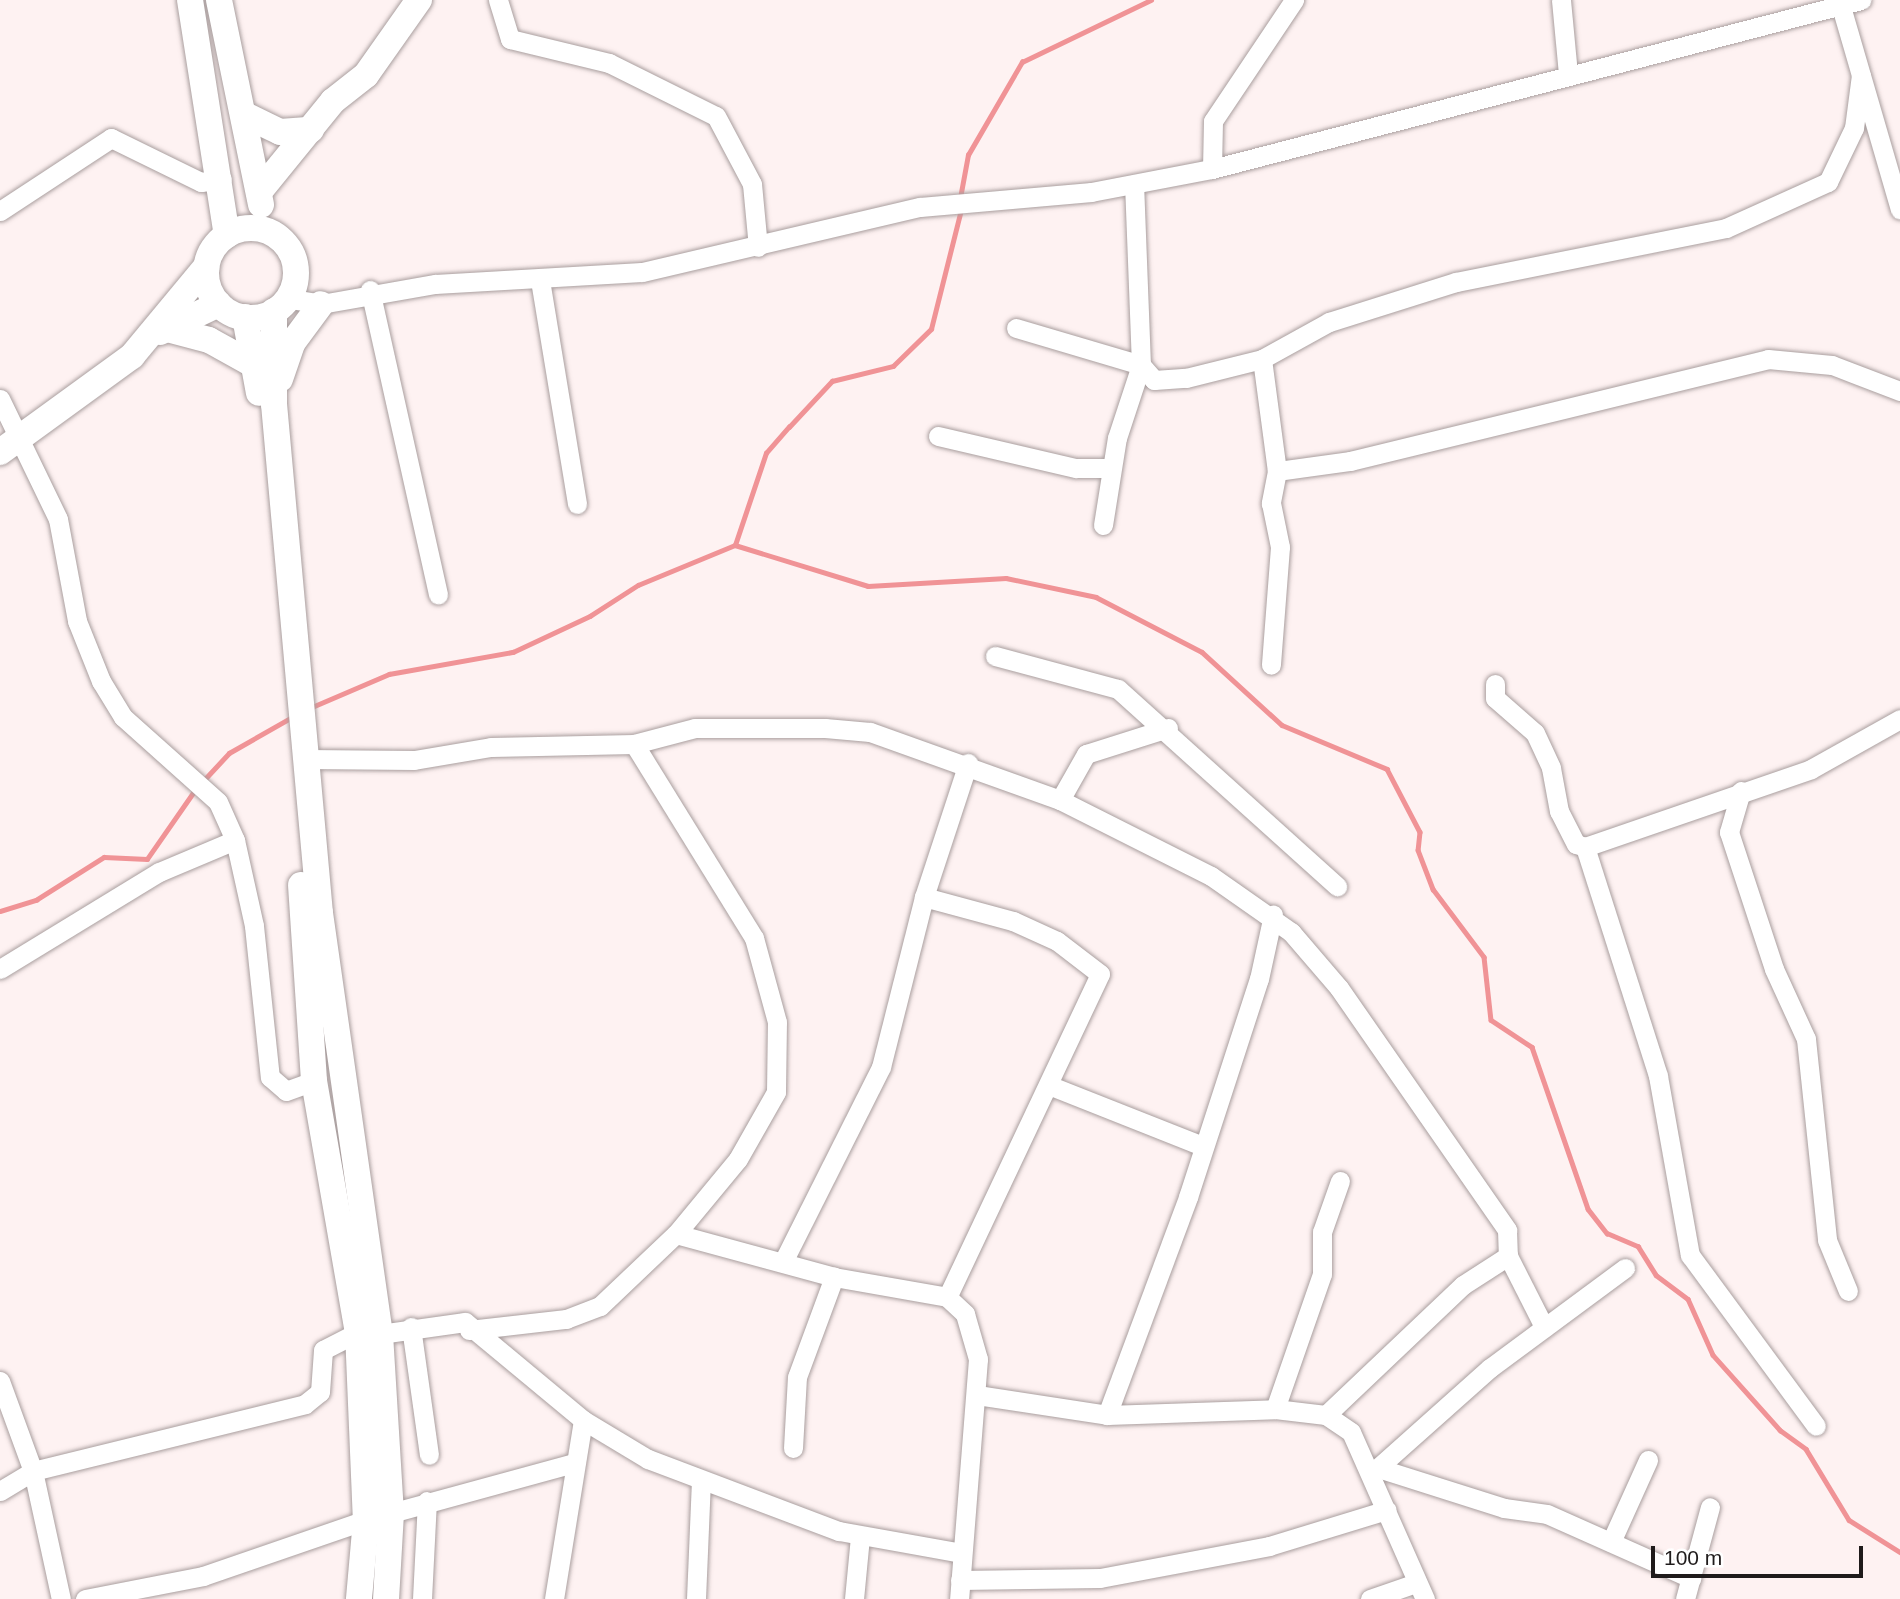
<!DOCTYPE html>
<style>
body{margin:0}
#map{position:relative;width:1900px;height:1599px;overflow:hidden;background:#fef2f2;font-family:Helvetica,sans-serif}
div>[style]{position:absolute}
.stream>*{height:4.5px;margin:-2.25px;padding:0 2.25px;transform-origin:2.25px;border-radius:2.25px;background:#f09396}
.roads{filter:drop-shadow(0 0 2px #a99e9e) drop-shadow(0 0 2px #a99e9e)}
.minor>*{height:19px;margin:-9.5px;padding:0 9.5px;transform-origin:9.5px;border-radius:9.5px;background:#fff}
.major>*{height:26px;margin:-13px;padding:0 13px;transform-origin:13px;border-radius:13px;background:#fff}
.major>.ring{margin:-13px;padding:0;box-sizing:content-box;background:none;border:26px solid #fff;border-radius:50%}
span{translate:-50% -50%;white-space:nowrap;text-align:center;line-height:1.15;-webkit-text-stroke:7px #fff;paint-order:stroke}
.scale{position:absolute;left:1651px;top:1546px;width:212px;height:32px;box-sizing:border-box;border:4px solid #1f1b1b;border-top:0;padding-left:9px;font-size:21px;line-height:24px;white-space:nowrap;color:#1f1b1b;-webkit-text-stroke:5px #fff;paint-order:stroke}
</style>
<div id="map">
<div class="stream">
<i style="left:960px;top:198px;width:44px;rotate:-79.5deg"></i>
<i style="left:968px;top:155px;width:108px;rotate:-59.9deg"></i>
<i style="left:1022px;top:62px;width:143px;rotate:-25.7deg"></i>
<i style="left:735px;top:545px;width:139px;rotate:17.1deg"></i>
<i style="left:868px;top:586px;width:138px;rotate:-3.3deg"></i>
<i style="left:1006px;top:578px;width:92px;rotate:11.9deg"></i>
<i style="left:1096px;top:597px;width:119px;rotate:27.4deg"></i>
<i style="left:1202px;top:652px;width:108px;rotate:42.4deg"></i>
<i style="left:1282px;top:725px;width:114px;rotate:22.7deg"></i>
<i style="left:1387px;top:769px;width:71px;rotate:62.4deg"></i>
<i style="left:1420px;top:832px;width:18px;rotate:96deg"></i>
<i style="left:1418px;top:850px;width:42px;rotate:69deg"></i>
<i style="left:1433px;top:889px;width:85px;rotate:53.1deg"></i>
<i style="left:1484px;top:957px;width:63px;rotate:83.7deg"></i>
<i style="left:1491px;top:1020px;width:49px;rotate:33.4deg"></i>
<i style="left:1532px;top:1047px;width:171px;rotate:70.9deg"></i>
<i style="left:1588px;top:1209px;width:31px;rotate:52deg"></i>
<i style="left:1607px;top:1233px;width:34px;rotate:23deg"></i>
<i style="left:1638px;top:1246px;width:34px;rotate:58deg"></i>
<i style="left:1656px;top:1275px;width:40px;rotate:37deg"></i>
<i style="left:1688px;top:1299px;width:61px;rotate:65.9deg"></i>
<i style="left:1713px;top:1355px;width:101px;rotate:48.2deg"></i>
<i style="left:1780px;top:1430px;width:32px;rotate:36deg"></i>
<i style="left:1806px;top:1449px;width:83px;rotate:58.8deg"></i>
<i style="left:1849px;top:1520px;width:60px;rotate:32.1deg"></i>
<i style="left:312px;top:707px;width:84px;rotate:-23.2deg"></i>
<i style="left:389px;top:674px;width:126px;rotate:-10.1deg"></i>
<i style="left:513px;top:652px;width:85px;rotate:-25.1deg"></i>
<i style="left:590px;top:616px;width:57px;rotate:-32.9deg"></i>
<i style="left:638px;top:585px;width:105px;rotate:-22.4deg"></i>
<i style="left:735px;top:545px;width:97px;rotate:-71.4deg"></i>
<i style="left:766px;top:453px;width:35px;rotate:-49deg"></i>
<i style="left:789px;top:427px;width:63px;rotate:-46.9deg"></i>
<i style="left:832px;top:381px;width:63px;rotate:-13.8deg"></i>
<i style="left:893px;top:366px;width:53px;rotate:-44.2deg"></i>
<i style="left:931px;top:329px;width:123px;rotate:-75.9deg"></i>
<i style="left:203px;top:781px;width:38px;rotate:-47deg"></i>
<i style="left:229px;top:753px;width:73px;rotate:-29.7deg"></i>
<i style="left:0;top:911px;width:38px;rotate:-17deg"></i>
<i style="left:36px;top:900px;width:80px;rotate:-32.3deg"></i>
<i style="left:104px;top:857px;width:43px;rotate:2.7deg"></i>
<i style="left:147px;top:859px;width:84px;rotate:-55.2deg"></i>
</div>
<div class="roads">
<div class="minor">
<i style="left:498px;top:0;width:41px;rotate:72.9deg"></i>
<i style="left:510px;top:39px;width:102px;rotate:13.6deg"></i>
<i style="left:609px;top:63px;width:119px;rotate:26.4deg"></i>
<i style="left:716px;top:116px;width:77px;rotate:62.1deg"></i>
<i style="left:752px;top:184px;width:63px;rotate:84.6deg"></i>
<i style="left:1561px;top:0;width:74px;rotate:84.6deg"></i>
<i style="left:1840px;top:3px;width:215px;rotate:73.8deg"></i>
<i style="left:1212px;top:169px;width:48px;rotate:-88.8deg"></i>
<i style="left:1213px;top:121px;width:146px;rotate:-56.2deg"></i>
<i style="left:0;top:211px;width:133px;rotate:-33.3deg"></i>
<i style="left:111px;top:138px;width:100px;rotate:26.1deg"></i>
<i style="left:201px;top:182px;width:21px;rotate:-8deg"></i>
<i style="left:540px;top:280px;width:227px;rotate:80.6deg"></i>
<i style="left:370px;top:290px;width:312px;rotate:77.4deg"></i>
<i style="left:291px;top:299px;width:30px;rotate:9deg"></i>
<i style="left:321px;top:304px;width:116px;rotate:-10deg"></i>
<i style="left:435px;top:284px;width:207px;rotate:-3.3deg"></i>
<i style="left:642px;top:272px;width:285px;rotate:-13.2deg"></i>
<i style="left:920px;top:207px;width:172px;rotate:-5deg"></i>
<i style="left:1091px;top:192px;width:123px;rotate:-10.8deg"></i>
<i style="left:1212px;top:169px;width:671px;rotate:-14.6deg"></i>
<i style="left:1016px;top:328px;width:130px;rotate:16.5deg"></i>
<i style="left:1141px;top:365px;width:20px;rotate:49deg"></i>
<i style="left:1154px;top:380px;width:32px;rotate:-4deg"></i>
<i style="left:1186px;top:378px;width:78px;rotate:-14deg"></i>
<i style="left:1262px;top:359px;width:77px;rotate:-28.9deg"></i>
<i style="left:1329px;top:322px;width:133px;rotate:-17.5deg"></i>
<i style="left:1456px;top:282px;width:275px;rotate:-11.3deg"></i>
<i style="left:1726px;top:228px;width:112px;rotate:-24.3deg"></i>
<i style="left:1828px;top:182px;width:60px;rotate:-64.3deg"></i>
<i style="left:1854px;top:128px;width:53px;rotate:-82.5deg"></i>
<i style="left:1262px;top:359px;width:113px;rotate:82.4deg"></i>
<i style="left:1277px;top:471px;width:33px;rotate:101deg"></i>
<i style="left:1271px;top:503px;width:45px;rotate:78.4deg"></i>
<i style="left:1280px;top:547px;width:118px;rotate:94.4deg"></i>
<i style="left:0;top:399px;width:133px;rotate:64.2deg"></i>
<i style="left:58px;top:519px;width:104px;rotate:79.4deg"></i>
<i style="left:77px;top:621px;width:65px;rotate:68.2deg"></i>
<i style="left:101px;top:681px;width:42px;rotate:58.6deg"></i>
<i style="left:123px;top:717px;width:127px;rotate:41.8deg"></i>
<i style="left:218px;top:802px;width:42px;rotate:65.9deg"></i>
<i style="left:235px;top:840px;width:88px;rotate:77.5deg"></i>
<i style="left:254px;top:926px;width:152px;rotate:84deg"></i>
<i style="left:270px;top:1077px;width:21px;rotate:41deg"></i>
<i style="left:286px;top:1091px;width:30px;rotate:-20deg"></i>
<i style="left:938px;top:436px;width:142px;rotate:13.1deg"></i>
<i style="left:1076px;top:468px;width:35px"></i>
<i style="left:1277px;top:471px;width:74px;rotate:-7.8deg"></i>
<i style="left:1350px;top:461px;width:430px;rotate:-13.7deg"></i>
<i style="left:1768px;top:359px;width:64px;rotate:5.4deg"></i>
<i style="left:1832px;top:365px;width:73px;rotate:20.9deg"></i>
<i style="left:1103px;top:525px;width:88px;rotate:-80.9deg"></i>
<i style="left:1117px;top:438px;width:77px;rotate:-71.8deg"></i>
<i style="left:1141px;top:365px;width:181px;rotate:-92.2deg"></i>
<i style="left:995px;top:656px;width:127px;rotate:15deg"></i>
<i style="left:1118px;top:689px;width:295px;rotate:42deg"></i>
<i style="left:1495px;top:684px;width:14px;rotate:90deg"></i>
<i style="left:1495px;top:698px;width:53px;rotate:41.2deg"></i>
<i style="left:1535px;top:733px;width:38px;rotate:65deg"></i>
<i style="left:1551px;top:768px;width:44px;rotate:79.5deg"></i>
<i style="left:1559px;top:811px;width:37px;rotate:63deg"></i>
<i style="left:1576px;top:844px;width:9px;rotate:18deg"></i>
<i style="left:1585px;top:847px;width:239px;rotate:-19deg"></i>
<i style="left:1811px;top:769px;width:102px;rotate:-29.3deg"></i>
<i style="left:306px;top:759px;width:108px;rotate:0.5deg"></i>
<i style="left:414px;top:760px;width:78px;rotate:-9.6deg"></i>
<i style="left:491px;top:747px;width:143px;rotate:-1.2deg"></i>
<i style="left:634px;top:744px;width:63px;rotate:-14.7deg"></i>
<i style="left:695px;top:728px;width:130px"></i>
<i style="left:825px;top:728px;width:45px;rotate:5.1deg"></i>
<i style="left:870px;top:732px;width:202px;rotate:19.7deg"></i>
<i style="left:1060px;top:800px;width:169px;rotate:26.7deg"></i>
<i style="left:1211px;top:876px;width:98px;rotate:35deg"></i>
<i style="left:1291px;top:932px;width:74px;rotate:49.4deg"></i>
<i style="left:1339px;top:988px;width:295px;rotate:55.2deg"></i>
<i style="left:1507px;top:1230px;width:26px;rotate:88deg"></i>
<i style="left:1508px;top:1256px;width:80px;rotate:63.1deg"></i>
<i style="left:1741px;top:791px;width:43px;rotate:106.3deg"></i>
<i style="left:1729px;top:832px;width:144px;rotate:71.8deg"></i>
<i style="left:1774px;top:969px;width:77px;rotate:65.4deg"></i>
<i style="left:1806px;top:1039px;width:202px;rotate:84deg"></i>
<i style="left:1827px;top:1240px;width:55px;rotate:67.6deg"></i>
<i style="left:1060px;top:800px;width:53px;rotate:-60.5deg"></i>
<i style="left:1086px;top:754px;width:86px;rotate:-17.6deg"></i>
<i style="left:1585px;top:847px;width:240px;rotate:72.3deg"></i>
<i style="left:1658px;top:1076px;width:182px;rotate:79.9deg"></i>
<i style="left:1690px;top:1255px;width:212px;rotate:53.6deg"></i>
<i style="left:924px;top:897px;width:92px;rotate:15.1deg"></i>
<i style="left:1013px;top:921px;width:48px;rotate:24.4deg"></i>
<i style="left:1057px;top:941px;width:54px;rotate:37.5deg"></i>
<i style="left:1100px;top:974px;width:357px;rotate:115.3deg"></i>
<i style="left:0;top:969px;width:186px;rotate:-31.4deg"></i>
<i style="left:159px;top:872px;width:82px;rotate:-22.8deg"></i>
<i style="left:1051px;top:1086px;width:160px;rotate:21.6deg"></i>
<i style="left:676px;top:1234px;width:164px;rotate:15.2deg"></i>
<i style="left:834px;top:1277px;width:115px;rotate:10deg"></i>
<i style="left:947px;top:1297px;width:25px;rotate:43deg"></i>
<i style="left:965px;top:1314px;width:47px;rotate:73.9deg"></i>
<i style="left:978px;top:1359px;width:241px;rotate:94.5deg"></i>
<i style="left:784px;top:1260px;width:216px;rotate:-63.3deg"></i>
<i style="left:881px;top:1067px;width:175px;rotate:-75.8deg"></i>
<i style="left:924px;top:897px;width:141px;rotate:-71.8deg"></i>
<i style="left:411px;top:1327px;width:129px;rotate:82deg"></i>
<i style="left:469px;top:1330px;width:98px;rotate:-6.5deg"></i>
<i style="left:566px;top:1319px;width:36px;rotate:-21deg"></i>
<i style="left:600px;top:1306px;width:105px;rotate:-43.5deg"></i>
<i style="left:676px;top:1234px;width:97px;rotate:-50.4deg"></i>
<i style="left:738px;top:1159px;width:77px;rotate:-60.4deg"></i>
<i style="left:776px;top:1092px;width:70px;rotate:-89.2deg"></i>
<i style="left:777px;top:1022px;width:87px;rotate:-105.3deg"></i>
<i style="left:754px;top:938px;width:228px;rotate:-121.7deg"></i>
<i style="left:380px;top:1334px;width:86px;rotate:-8deg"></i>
<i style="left:465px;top:1322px;width:153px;rotate:39.7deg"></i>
<i style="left:583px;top:1420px;width:76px;rotate:31deg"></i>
<i style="left:648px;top:1459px;width:204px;rotate:20.7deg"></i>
<i style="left:839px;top:1531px;width:124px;rotate:10.2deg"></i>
<i style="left:0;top:1381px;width:96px;rotate:69.9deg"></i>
<i style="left:33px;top:1471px;width:131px;rotate:77.7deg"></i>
<i style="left:977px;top:1395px;width:132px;rotate:8.7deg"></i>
<i style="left:1107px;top:1415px;width:168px;rotate:-2deg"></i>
<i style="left:1275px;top:1409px;width:51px;rotate:6.7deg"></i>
<i style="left:1326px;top:1415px;width:30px;rotate:34deg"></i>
<i style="left:1351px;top:1432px;width:183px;rotate:66.1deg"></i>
<i style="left:1275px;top:1409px;width:143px;rotate:-70.8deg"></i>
<i style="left:1322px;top:1274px;width:42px;rotate:-90deg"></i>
<i style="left:1322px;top:1232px;width:54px;rotate:-70.6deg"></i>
<i style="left:1107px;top:1415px;width:233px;rotate:-69.6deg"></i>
<i style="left:1188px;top:1197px;width:229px;rotate:-72deg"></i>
<i style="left:1259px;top:979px;width:66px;rotate:-77.7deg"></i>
<i style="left:1326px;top:1415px;width:189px;rotate:-43.5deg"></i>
<i style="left:1463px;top:1285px;width:54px;rotate:-32.8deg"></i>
<i style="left:793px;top:1448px;width:71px;rotate:-86.8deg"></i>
<i style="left:797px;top:1377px;width:107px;rotate:-69.7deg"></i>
<i style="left:1378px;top:1468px;width:132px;rotate:17.6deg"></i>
<i style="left:1504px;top:1508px;width:43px;rotate:7.9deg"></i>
<i style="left:1547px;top:1514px;width:158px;rotate:24deg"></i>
<i style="left:1372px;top:1473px;width:158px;rotate:-41.7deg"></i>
<i style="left:1490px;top:1368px;width:168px;rotate:-36.5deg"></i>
<i style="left:0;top:1491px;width:39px;rotate:-31deg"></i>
<i style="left:33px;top:1471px;width:280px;rotate:-13.8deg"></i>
<i style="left:305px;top:1404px;width:19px;rotate:-39deg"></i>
<i style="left:320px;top:1392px;width:42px;rotate:-85.9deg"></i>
<i style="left:323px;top:1350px;width:39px;rotate:-27deg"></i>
<i style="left:391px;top:1513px;width:190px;rotate:-15.3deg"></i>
<i style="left:1611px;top:1542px;width:90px;rotate:-65.7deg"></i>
<i style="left:960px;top:1580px;width:140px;rotate:-0.8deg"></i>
<i style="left:1100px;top:1578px;width:172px;rotate:-10.7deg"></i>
<i style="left:1269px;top:1546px;width:123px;rotate:-17deg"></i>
<i style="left:85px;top:1599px;width:120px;rotate:-11deg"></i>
<i style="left:203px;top:1576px;width:172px;rotate:-19deg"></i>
<i style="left:422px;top:1599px;width:98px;rotate:-87.1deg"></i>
<i style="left:554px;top:1599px;width:181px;rotate:-80.8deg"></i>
<i style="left:696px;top:1599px;width:117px;rotate:-87.6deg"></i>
<i style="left:854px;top:1599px;width:62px;rotate:-84.5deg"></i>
<i style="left:1370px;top:1599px;width:49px;rotate:-19.2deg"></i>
<i style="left:1685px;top:1599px;width:95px;rotate:-74.8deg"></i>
</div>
<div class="major">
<i style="left:190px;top:0;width:238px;rotate:81.1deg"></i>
<i style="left:219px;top:0;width:209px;rotate:78.4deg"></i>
<i style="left:243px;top:114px;width:41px;rotate:25.9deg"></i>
<i style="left:280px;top:132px;width:31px;rotate:-4deg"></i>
<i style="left:259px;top:192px;width:117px;rotate:-50.9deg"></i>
<i style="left:333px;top:101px;width:42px;rotate:-38.2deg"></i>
<i style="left:366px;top:75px;width:92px;rotate:-54.8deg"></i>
<i class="ring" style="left:206px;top:228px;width:64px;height:64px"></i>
<i style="left:274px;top:311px;width:93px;rotate:90deg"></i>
<i style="left:274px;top:404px;width:511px;rotate:84.84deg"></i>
<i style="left:320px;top:913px;width:425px;rotate:81.9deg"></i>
<i style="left:380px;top:1334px;width:179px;rotate:86.5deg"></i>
<i style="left:391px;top:1513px;width:86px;rotate:93.3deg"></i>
<i style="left:245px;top:317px;width:77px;rotate:79.6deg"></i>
<i style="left:167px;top:329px;width:43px;rotate:14.7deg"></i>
<i style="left:209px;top:340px;width:54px;rotate:29deg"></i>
<i style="left:160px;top:332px;width:65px;rotate:-25.4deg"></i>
<i style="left:280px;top:379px;width:39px;rotate:-71deg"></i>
<i style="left:293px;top:342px;width:47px;rotate:-53.6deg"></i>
<i style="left:0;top:452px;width:163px;rotate:-36deg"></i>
<i style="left:132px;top:356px;width:116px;rotate:-50.3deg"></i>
<i style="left:301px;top:885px;width:196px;rotate:86.2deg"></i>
<i style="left:314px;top:1081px;width:255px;rotate:80.1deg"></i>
<i style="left:358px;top:1332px;width:188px;rotate:87.6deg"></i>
<i style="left:366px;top:1520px;width:79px;rotate:95.1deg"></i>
</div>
</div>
<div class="scale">100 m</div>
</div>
